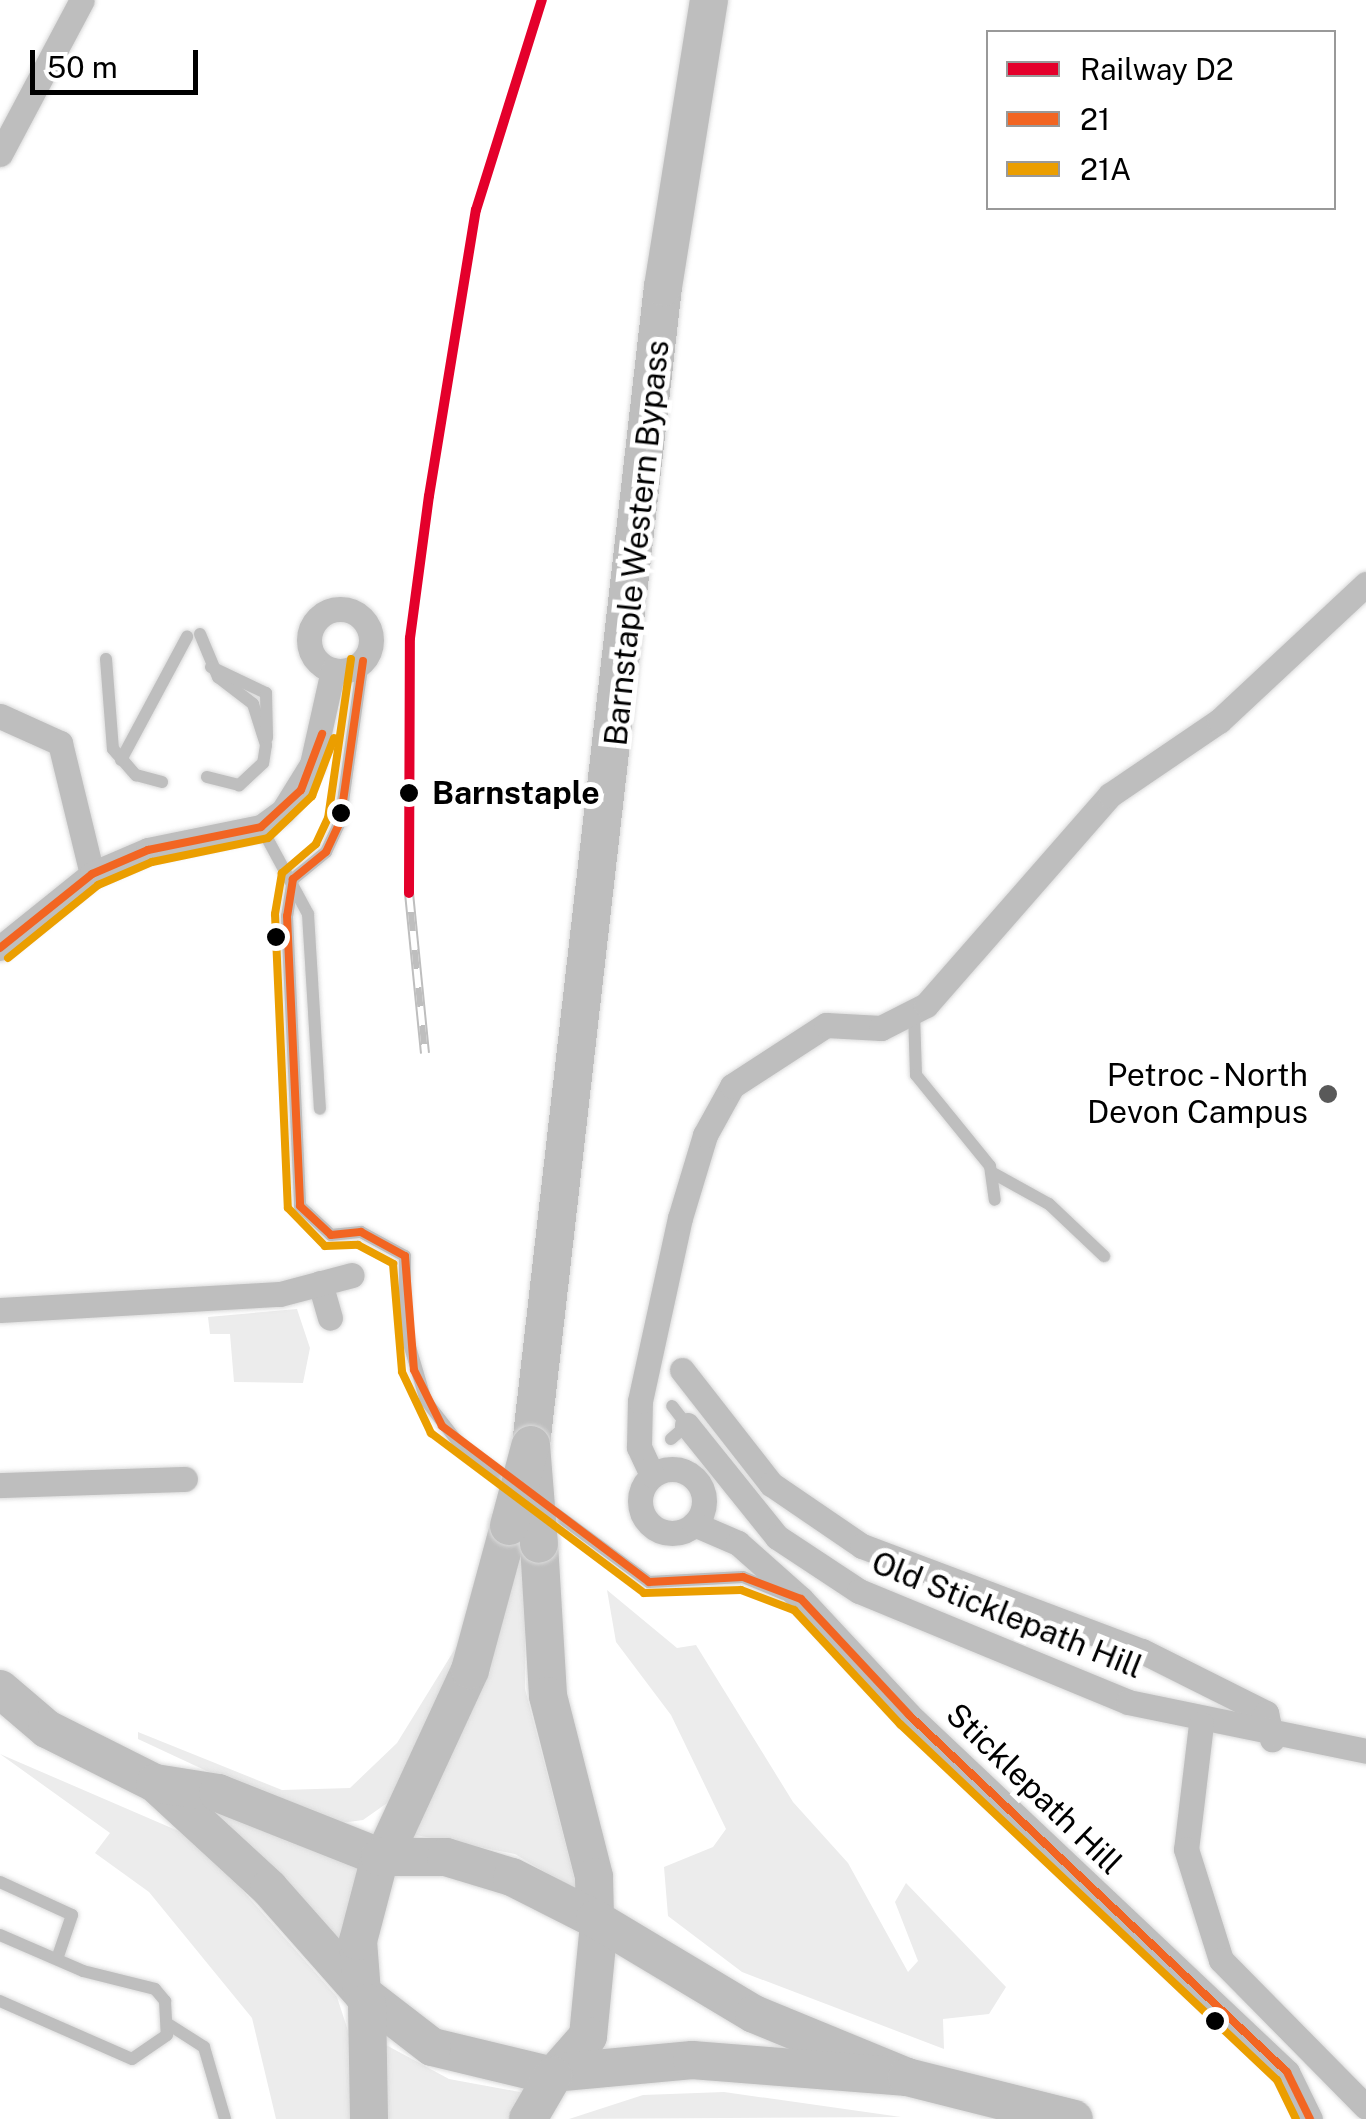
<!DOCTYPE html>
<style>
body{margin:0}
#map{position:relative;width:1366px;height:2119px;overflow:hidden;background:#fff;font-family:"Public Sans",sans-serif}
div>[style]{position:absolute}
.green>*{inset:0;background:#ececec}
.roads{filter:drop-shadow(0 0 2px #dbdbdb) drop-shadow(0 0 2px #dbdbdb)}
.service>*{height:12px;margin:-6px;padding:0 6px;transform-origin:6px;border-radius:6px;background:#bebebe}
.minor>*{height:25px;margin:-12.5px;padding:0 12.5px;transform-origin:12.5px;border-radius:12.5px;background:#bebebe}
.minor>.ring{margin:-12.5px;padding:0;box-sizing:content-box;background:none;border:25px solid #bebebe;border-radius:50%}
.primary>*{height:38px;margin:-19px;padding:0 19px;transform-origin:19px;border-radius:19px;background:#bebebe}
.rail>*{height:10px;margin-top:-5px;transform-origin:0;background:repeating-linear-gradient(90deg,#fff 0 19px,#bebebe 0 38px);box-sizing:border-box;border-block:2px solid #bebebe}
.bridges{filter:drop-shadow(0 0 2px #dbdbdb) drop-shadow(0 0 2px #dbdbdb)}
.primary-bridge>*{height:38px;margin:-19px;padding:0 19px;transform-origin:19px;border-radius:19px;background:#bebebe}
.bus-1>*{height:8px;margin:-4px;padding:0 4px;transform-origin:4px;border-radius:4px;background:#f26522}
.bus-2>*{height:8px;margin:-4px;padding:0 4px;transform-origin:4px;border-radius:4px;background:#eb9e00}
.rail-1>*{height:10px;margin:-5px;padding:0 5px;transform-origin:5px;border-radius:5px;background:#e4002b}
.dots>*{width:28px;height:28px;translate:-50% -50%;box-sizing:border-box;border:5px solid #fff;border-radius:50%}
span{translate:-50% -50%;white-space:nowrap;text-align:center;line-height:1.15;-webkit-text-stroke:10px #fff;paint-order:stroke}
.street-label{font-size:32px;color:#000}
.stop-label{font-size:32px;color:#000;font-weight:700}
.left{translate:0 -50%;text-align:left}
.poi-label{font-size:32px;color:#000}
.right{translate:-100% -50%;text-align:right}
.legend{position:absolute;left:986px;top:30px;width:350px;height:180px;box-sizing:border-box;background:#fff;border:2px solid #999;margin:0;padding:12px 18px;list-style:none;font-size:30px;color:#000}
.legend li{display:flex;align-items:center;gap:20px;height:50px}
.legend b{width:50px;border:2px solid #999}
.scale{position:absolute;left:30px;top:50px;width:168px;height:45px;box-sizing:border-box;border:5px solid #000;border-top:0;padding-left:12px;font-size:30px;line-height:35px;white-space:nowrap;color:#000;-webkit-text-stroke:8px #fff;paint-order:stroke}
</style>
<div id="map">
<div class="green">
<i style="clip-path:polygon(297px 1309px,310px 1348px,303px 1383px,234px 1382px,230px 1334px,210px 1334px,208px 1317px)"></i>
<i style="clip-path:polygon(525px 1537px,525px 1689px,578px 1892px,515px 1854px,405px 1833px)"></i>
<i style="clip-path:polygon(607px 1590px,677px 1648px,696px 1645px,793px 1802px,848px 1863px,908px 1972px,918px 1961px,895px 1902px,906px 1883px,1006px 1987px,989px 2014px,943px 2019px,944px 2049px,742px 1972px,668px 1916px,664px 1867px,713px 1847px,726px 1829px,671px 1715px,616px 1642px)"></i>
<i style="clip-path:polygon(479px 1610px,390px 1801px,363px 1820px,333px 1824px,286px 1808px,138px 1739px,138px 1732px,282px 1790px,350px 1788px,397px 1743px)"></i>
<i style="clip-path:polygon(0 1754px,197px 1839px,337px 1997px,350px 2037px,354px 2119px,276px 2119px,252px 2018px,149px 1892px,95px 1853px,110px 1833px)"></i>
<i style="clip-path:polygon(210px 1808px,358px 1869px,341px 1958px)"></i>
<i style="clip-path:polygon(386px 2045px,449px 2079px,531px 2094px,512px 2119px,387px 2119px)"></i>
<i style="clip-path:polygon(724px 2092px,901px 2117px,569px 2119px,643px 2095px)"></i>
</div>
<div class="roads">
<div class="service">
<i style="left:200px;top:634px;width:47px;rotate:67.3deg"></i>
<i style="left:218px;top:677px;width:44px;rotate:37.6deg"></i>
<i style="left:253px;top:704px;width:43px;rotate:72.4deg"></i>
<i style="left:266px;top:745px;width:18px;rotate:99deg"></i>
<i style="left:263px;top:763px;width:33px;rotate:137deg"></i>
<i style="left:239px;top:785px;width:33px;rotate:-166deg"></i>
<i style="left:106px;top:659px;width:90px;rotate:85.6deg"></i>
<i style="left:113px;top:749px;width:35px;rotate:49deg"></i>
<i style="left:136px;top:775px;width:27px;rotate:15deg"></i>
<i style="left:363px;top:661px;width:163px;rotate:98.1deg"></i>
<i style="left:340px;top:822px;width:33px;rotate:115deg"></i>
<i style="left:326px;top:852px;width:43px;rotate:140.7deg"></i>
<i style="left:293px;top:879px;width:37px;rotate:99deg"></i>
<i style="left:287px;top:916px;width:290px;rotate:87.4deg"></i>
<i style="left:300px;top:1206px;width:42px;rotate:43.1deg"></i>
<i style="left:331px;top:1235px;width:30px;rotate:-6deg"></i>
<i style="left:361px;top:1232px;width:50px;rotate:28.6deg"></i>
<i style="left:405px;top:1256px;width:74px;rotate:90deg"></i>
<i style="left:405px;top:1330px;width:74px;rotate:73.5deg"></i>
<i style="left:426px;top:1401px;width:57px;rotate:52.1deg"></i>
<i style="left:461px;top:1446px;width:67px;rotate:35.8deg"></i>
<i style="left:211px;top:667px;width:61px;rotate:25.3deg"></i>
<i style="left:266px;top:693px;width:45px;rotate:88.7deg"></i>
<i style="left:121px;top:760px;width:140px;rotate:-61.8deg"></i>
<i style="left:261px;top:827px;width:99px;rotate:61.6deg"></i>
<i style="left:308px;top:914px;width:195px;rotate:86.5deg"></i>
<i style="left:914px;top:1014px;width:61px;rotate:88.1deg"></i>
<i style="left:916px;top:1075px;width:117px;rotate:50.9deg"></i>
<i style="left:990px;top:1166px;width:34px;rotate:82deg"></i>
<i style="left:991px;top:1172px;width:66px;rotate:28.9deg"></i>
<i style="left:1049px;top:1204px;width:76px;rotate:43.4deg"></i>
<i style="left:671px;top:1439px;width:21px;rotate:-41deg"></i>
<i style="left:687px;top:1425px;width:24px;rotate:-128deg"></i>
<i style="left:544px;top:1505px;width:130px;rotate:36.3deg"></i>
<i style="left:649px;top:1582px;width:94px;rotate:-3deg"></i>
<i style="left:743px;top:1577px;width:44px;rotate:22.5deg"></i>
<i style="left:0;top:1882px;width:79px;rotate:24.6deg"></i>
<i style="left:72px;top:1915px;width:46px;rotate:108.8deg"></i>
<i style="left:0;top:1935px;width:90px;rotate:23.4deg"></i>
<i style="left:83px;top:1971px;width:74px;rotate:14deg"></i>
<i style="left:155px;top:1989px;width:16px;rotate:50deg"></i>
<i style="left:165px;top:2001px;width:34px;rotate:87deg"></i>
<i style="left:167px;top:2035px;width:42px;rotate:145.6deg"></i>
<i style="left:132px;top:2059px;width:144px;rotate:-156.3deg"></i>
<i style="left:168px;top:2024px;width:43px;rotate:32.6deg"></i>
<i style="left:204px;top:2047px;width:75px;rotate:73.7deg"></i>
</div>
<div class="minor">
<i style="left:0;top:154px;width:174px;rotate:-62deg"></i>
<i class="ring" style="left:309px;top:609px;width:37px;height:37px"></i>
<i style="left:0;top:716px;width:66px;rotate:24.2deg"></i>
<i style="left:60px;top:743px;width:135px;rotate:76.3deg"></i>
<i style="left:0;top:948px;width:118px;rotate:-38.8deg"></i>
<i style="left:92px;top:874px;width:61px;rotate:-23.2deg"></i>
<i style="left:148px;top:850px;width:115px;rotate:-11.5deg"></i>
<i style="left:261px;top:827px;width:27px;rotate:-36deg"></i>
<i style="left:283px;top:811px;width:55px;rotate:-58.3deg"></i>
<i style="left:312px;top:764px;width:96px;rotate:-77.4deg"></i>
<i style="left:320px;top:1283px;width:36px;rotate:74deg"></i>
<i style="left:0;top:1310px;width:280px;rotate:-3.3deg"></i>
<i style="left:280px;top:1294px;width:74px;rotate:-14.8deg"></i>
<i style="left:682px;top:1370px;width:145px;rotate:52deg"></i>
<i style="left:771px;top:1484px;width:110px;rotate:34.3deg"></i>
<i style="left:862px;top:1546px;width:299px;rotate:20.6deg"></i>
<i style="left:1142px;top:1651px;width:139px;rotate:26.6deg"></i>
<i style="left:1266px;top:1713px;width:27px;rotate:77deg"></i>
<i style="left:687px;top:1425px;width:144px;rotate:51.2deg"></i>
<i style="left:777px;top:1537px;width:98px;rotate:33.4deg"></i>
<i style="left:859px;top:1591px;width:291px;rotate:22.4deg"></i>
<i style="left:1128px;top:1702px;width:243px;rotate:11.6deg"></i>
<i class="ring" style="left:640px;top:1469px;width:39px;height:39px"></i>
<i style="left:652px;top:1475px;width:31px;rotate:-115deg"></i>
<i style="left:639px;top:1447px;width:46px;rotate:-88.8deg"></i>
<i style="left:640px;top:1401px;width:187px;rotate:-77.7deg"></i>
<i style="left:680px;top:1218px;width:87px;rotate:-73.2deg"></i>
<i style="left:705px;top:1135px;width:56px;rotate:-61.1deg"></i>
<i style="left:732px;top:1086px;width:112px;rotate:-33deg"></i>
<i style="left:826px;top:1025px;width:55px;rotate:3.1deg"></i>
<i style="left:881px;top:1028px;width:51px;rotate:-27.1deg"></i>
<i style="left:926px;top:1005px;width:279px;rotate:-48.8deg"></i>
<i style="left:1110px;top:795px;width:132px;rotate:-34.2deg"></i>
<i style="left:1219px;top:721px;width:201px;rotate:-43deg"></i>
<i style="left:0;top:1485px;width:185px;rotate:-1.9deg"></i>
<i style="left:694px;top:1524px;width:48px;rotate:23.4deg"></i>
<i style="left:738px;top:1543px;width:84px;rotate:41.6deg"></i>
<i style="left:801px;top:1599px;width:158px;rotate:47deg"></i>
<i style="left:909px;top:1715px;width:520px;rotate:43.36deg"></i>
<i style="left:1287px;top:2072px;width:52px;rotate:63.9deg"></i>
<i style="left:1201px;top:1724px;width:126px;rotate:96.8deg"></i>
<i style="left:1186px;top:1849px;width:116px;rotate:72.5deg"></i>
<i style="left:1221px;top:1960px;width:206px;rotate:45.4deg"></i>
</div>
<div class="primary">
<i style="left:531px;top:1445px;width:1165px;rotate:-83.5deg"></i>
<i style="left:663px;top:287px;width:291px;rotate:-80.9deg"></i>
<i style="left:539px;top:1544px;width:152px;rotate:86.6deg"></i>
<i style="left:548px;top:1696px;width:187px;rotate:75.7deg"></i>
<i style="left:594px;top:1877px;width:42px;rotate:88.6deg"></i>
<i style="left:0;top:1689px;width:62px;rotate:40.4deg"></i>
<i style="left:47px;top:1729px;width:121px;rotate:26.6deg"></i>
<i style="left:155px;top:1783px;width:155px;rotate:42.6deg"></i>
<i style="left:269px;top:1888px;width:140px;rotate:48.5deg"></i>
<i style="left:155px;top:1783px;width:64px;rotate:9deg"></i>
<i style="left:218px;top:1793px;width:174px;rotate:21.6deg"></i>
<i style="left:386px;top:1852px;width:200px;rotate:-65.2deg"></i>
<i style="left:470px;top:1670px;width:149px;rotate:-74.8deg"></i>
<i style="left:599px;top:1924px;width:113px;rotate:95.6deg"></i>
<i style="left:588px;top:2036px;width:53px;rotate:131.2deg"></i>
<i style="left:553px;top:2076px;width:124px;rotate:-166.5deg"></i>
<i style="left:432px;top:2047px;width:88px;rotate:-142.4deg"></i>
<i style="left:362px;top:1993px;width:52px;rotate:-94.4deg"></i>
<i style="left:358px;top:1941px;width:87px;rotate:-75.3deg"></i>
<i style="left:380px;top:1857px;width:66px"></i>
<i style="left:446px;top:1857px;width:69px;rotate:16.9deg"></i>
<i style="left:512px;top:1877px;width:93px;rotate:26.8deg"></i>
<i style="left:595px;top:1919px;width:185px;rotate:30.9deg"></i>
<i style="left:754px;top:2014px;width:165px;rotate:22.4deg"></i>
<i style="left:367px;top:2003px;width:116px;rotate:89deg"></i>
<i style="left:563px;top:2072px;width:130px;rotate:-5.3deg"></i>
<i style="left:692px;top:2060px;width:216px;rotate:4.5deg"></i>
<i style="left:907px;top:2077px;width:172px;rotate:14.1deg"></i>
<i style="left:528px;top:2119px;width:50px;rotate:-59.8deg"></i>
</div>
</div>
<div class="rail">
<i style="left:409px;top:893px;width:161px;rotate:84.3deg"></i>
</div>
<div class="bridges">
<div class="primary-bridge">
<i style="left:531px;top:1445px;width:99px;rotate:85.4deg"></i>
<i style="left:509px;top:1526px;width:82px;rotate:-75.1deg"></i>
</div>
</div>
<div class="bus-1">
<i style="left:363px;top:661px;width:163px;rotate:98.1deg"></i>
<i style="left:340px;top:822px;width:33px;rotate:115deg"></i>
<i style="left:326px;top:852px;width:43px;rotate:140.7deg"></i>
<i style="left:293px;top:879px;width:37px;rotate:99deg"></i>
<i style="left:287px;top:916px;width:290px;rotate:87.4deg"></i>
<i style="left:300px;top:1206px;width:42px;rotate:43.1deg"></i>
<i style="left:331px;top:1235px;width:30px;rotate:-6deg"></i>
<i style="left:361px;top:1232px;width:50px;rotate:28.6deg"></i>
<i style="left:405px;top:1256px;width:114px;rotate:85.5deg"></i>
<i style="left:414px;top:1370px;width:63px;rotate:63.4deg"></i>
<i style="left:442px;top:1426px;width:259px;rotate:37deg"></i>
<i style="left:649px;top:1582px;width:94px;rotate:-3deg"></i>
<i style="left:743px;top:1577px;width:62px;rotate:20.8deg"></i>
<i style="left:801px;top:1599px;width:158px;rotate:47deg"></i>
<i style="left:909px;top:1715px;width:520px;rotate:43.36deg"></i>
<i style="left:1287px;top:2072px;width:52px;rotate:63.9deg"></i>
<i style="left:0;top:948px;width:118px;rotate:-38.8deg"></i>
<i style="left:92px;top:874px;width:61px;rotate:-23.2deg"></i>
<i style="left:148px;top:850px;width:115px;rotate:-11.5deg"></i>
<i style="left:261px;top:827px;width:54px;rotate:-42.8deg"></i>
<i style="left:301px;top:790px;width:60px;rotate:-69.4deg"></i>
</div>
<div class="bus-2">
<i style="left:351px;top:659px;width:161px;rotate:98.2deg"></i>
<i style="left:328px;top:818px;width:29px;rotate:115deg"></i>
<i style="left:316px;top:844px;width:45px;rotate:139.5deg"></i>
<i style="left:282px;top:873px;width:42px;rotate:99.7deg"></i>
<i style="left:275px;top:914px;width:294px;rotate:87.5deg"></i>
<i style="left:288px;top:1208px;width:53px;rotate:45.8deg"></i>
<i style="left:325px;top:1246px;width:33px;rotate:-2deg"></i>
<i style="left:358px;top:1245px;width:40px;rotate:28deg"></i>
<i style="left:393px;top:1264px;width:108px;rotate:85.2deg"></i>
<i style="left:402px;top:1372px;width:68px;rotate:64.6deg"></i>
<i style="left:431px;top:1433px;width:266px;rotate:36.9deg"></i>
<i style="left:644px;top:1593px;width:97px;rotate:-1.8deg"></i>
<i style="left:741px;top:1590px;width:57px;rotate:20.7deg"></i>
<i style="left:794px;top:1610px;width:156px;rotate:47.1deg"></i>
<i style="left:900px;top:1724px;width:519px;rotate:43.36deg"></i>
<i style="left:1277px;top:2080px;width:43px;rotate:64deg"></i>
<i style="left:8px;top:958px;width:116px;rotate:-39deg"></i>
<i style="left:98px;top:885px;width:59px;rotate:-23.1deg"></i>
<i style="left:152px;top:862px;width:118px;rotate:-11.7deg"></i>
<i style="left:268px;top:838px;width:61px;rotate:-43.7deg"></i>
<i style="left:312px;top:796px;width:62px;rotate:-69.2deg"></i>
</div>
<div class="rail-1">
<i style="left:409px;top:893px;width:255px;rotate:-89.8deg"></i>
<i style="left:410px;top:638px;width:143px;rotate:-82.4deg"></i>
<i style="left:429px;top:496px;width:290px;rotate:-80.7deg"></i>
<i style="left:476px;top:210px;width:220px;rotate:-72.6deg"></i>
</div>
<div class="dots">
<i style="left:409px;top:793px;background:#000"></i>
<i style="left:341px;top:813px;background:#000"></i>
<i style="left:276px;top:937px;background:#000"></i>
<i style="left:1328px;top:1094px;background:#595959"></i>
<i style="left:1215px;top:2021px;background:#000"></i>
</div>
<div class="street-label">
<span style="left:637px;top:543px;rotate:-84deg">Barnstaple Western Bypass</span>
<span style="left:1007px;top:1615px;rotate:22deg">Old Sticklepath Hill</span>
<span style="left:1034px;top:1789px;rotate:44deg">Sticklepath Hill</span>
</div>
<div class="stop-label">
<span class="left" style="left:432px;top:793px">Barnstaple</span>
</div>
<div class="poi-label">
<span class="right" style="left:1308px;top:1094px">Petroc - North<br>Devon Campus</span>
</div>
<ul class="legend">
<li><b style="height:12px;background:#e4002b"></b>Railway D2</li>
<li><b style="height:12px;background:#f26522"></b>21</li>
<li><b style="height:12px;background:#eb9e00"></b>21A</li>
</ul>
<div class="scale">50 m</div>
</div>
